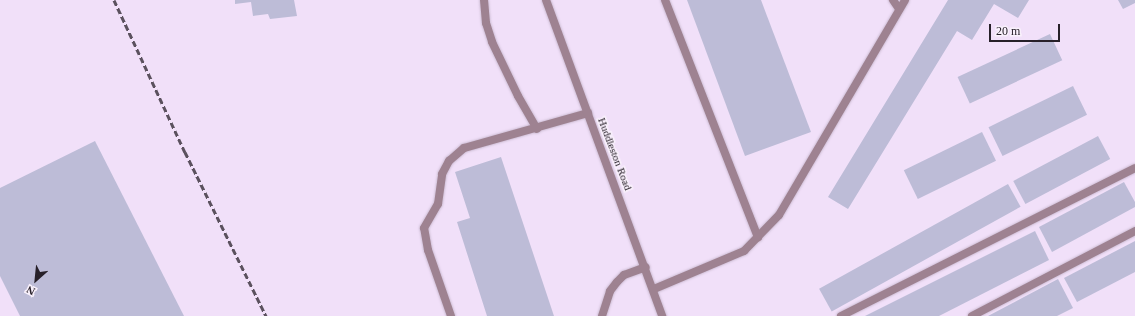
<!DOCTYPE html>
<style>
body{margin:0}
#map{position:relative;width:1135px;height:316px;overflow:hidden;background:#f1e0f9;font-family:Georgia,serif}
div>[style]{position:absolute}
.building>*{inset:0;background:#bdbcd7;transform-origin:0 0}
.roads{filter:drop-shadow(0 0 1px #cdbdd4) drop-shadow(0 0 1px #cdbdd4)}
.service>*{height:8px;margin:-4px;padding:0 4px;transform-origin:4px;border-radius:4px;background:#9e8291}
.minor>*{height:8px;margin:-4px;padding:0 4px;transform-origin:4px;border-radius:4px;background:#9e8291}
.rail>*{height:3px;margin-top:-1.5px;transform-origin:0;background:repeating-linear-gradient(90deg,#5b515e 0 6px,transparent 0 9px)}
span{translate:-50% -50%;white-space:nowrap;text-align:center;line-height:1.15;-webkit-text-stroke:3px #f9f1fc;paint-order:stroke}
.street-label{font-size:11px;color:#272029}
.north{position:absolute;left:16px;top:260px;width:40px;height:40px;-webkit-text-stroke:3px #f9f1fc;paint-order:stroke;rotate:207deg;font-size:11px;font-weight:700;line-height:16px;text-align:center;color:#272029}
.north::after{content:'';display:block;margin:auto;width:14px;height:18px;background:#272029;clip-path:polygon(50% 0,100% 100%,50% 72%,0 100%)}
.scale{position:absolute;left:989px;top:24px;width:71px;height:18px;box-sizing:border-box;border:2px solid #272029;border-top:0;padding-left:5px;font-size:12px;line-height:14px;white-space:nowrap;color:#272029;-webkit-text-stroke:3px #f9f1fc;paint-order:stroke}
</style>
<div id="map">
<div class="building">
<i style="clip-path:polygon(235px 0,294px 0,297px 16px,270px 19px,268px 14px,253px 16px,251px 2px,235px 4px)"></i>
<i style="clip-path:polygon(687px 0,761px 0,811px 132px,745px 156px)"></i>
<i style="clip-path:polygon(948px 0,1029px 0,1018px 18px,994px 4px,972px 40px,957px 31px,848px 209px,828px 197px)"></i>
<i style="clip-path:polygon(1118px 0,1135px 0,1135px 3px,1123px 9px)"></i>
<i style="left:1050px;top:34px;width:29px;height:102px;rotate:65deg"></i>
<i style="left:1073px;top:86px;width:32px;height:94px;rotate:64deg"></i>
<i style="left:982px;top:132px;width:32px;height:87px;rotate:64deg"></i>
<i style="left:1098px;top:136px;width:26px;height:96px;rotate:62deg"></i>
<i style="clip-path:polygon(95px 141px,184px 316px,20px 316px,0 276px,0 188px)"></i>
<i style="clip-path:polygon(501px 157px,554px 316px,487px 316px,457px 222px,470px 218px,455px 172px)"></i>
<i style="clip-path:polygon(1124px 182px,1135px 202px,1135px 207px,1052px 252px,1039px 227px)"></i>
<i style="left:1008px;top:184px;width:26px;height:216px;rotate:61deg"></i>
<i style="clip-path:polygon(1035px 231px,1049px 260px,939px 316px,865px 316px)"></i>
<i style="clip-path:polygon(1135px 241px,1135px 272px,1077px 302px,1064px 278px)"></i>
<i style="clip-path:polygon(1058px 279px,1073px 308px,1057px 316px,988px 316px)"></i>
</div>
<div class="roads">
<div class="service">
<i style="left:484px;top:0;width:23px;rotate:85deg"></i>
<i style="left:486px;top:23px;width:20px;rotate:72deg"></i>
<i style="left:492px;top:42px;width:60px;rotate:64.3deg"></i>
<i style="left:518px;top:96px;width:38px;rotate:60deg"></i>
<i style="left:665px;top:0;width:255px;rotate:68.6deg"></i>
<i style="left:893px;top:0;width:11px;rotate:56deg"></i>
<i style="left:654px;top:289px;width:98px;rotate:-22.9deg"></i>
<i style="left:744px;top:251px;width:50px;rotate:-45.8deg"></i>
<i style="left:779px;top:215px;width:249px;rotate:-59.6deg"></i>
<i style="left:451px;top:316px;width:70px;rotate:-109.2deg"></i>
<i style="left:428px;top:250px;width:22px;rotate:-100deg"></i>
<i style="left:424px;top:228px;width:28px;rotate:-60deg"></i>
<i style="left:438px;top:204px;width:30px;rotate:-82deg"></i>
<i style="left:442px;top:174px;width:15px;rotate:-62deg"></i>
<i style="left:449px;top:161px;width:20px;rotate:-41deg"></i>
<i style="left:464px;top:148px;width:129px;rotate:-15.8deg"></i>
<i style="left:602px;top:316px;width:26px;rotate:-72deg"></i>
<i style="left:610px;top:291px;width:11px;rotate:-52deg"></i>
<i style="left:617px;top:282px;width:10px;rotate:-45deg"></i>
<i style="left:624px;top:275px;width:23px;rotate:-20deg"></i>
<i style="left:841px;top:316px;width:329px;rotate:-26.7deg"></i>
<i style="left:972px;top:316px;width:184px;rotate:-27.5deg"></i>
</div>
<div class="minor">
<i style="left:546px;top:0;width:337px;rotate:69.8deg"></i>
</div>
</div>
<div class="rail">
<i style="left:114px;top:0;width:168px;rotate:65deg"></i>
<i style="left:185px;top:152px;width:183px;rotate:63.7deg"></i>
</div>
<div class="street-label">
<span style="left:615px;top:154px;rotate:69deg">Huddleston Road</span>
</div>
<div class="north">N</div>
<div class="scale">20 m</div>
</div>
